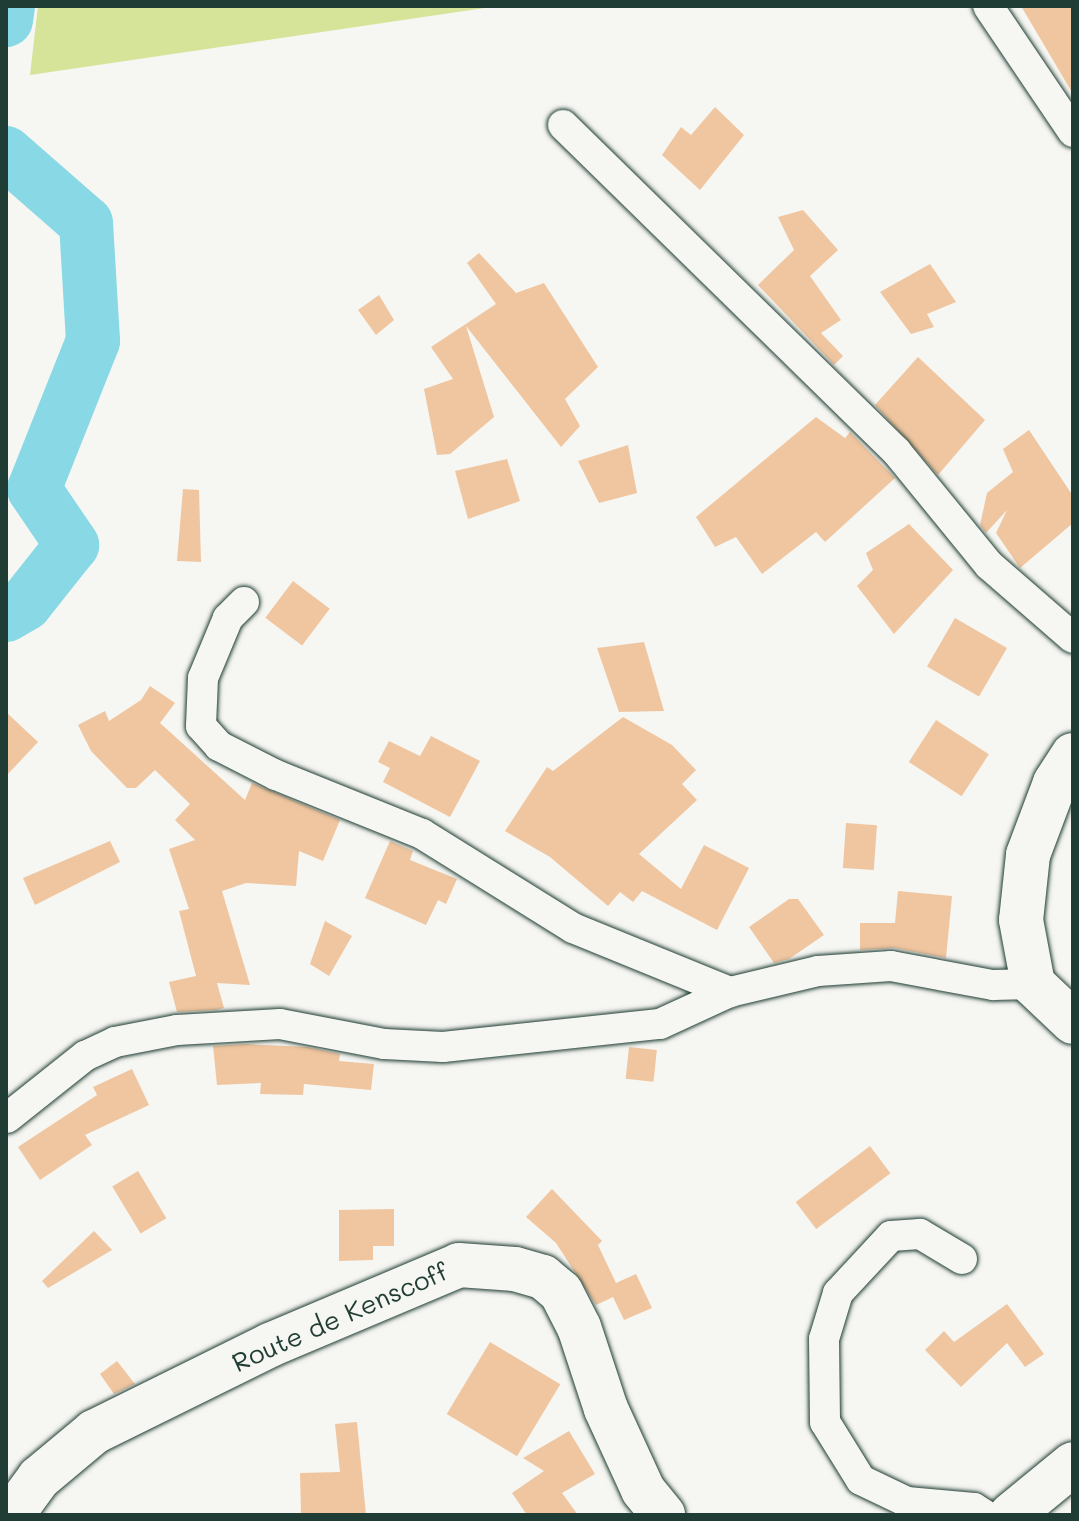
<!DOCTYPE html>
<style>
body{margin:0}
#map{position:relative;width:1079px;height:1521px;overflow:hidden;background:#f6f6f2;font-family:Mali,sans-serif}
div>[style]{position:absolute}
.green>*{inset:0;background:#d5e498}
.river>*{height:54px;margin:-27px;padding:0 27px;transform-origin:27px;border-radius:27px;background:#88d8e5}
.building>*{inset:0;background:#f0c6a0;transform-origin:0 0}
.roads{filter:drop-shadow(0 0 2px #1f3d34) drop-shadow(0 0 2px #1f3d34)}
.street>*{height:30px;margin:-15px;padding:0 15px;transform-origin:15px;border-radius:15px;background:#f6f6f2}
.secondary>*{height:44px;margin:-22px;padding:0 22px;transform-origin:22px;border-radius:22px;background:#f6f6f2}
span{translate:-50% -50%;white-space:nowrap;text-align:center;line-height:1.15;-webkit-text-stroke:6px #f6f6f2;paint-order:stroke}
.street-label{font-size:26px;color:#1f3d34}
.frame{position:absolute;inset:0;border:8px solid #1f3d34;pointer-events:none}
</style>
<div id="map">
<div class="green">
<i style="clip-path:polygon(38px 6px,498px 6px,30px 75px)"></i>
</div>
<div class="river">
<i style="left:6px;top:20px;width:14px;rotate:-82deg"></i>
<i style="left:6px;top:153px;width:106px;rotate:41.2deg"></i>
<i style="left:86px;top:223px;width:118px;rotate:86.6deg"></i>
<i style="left:93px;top:341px;width:159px;rotate:111.7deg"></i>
<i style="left:34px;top:489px;width:68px;rotate:55.8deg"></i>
<i style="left:72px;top:545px;width:75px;rotate:128.5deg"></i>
<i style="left:25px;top:604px;width:22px;rotate:150deg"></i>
</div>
<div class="building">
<i style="clip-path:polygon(1021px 6px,1073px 6px,1073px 94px)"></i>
<i style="clip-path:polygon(715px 107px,744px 135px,700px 190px,662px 155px,681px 127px,691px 135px)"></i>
<i style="clip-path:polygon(803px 210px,838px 250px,810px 276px,841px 320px,821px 333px,843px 356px,834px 365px,758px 285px,794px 250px,778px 217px)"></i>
<i style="clip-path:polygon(479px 253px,516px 293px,544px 283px,598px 367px,565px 399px,580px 426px,561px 447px,466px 326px,494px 417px,450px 454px,437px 455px,424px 389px,453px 379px,431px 347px,496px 304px,467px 263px)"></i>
<i style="clip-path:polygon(930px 264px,956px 302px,927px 314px,934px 327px,911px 334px,880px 292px)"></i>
<i style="clip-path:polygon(379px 295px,394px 320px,376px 335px,358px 310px)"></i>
<i style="clip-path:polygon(918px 357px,985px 420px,938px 475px,875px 405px)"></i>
<i style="clip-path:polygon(816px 417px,845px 438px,850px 432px,895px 478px,825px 542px,816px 532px,762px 574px,736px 537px,715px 547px,696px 517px)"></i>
<i style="clip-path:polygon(1029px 430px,1073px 496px,1073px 523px,1020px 568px,996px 533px,1007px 510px,986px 533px,980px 525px,987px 493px,1013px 472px,1003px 449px)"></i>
<i style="clip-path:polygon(628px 445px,637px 493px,599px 503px,578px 461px)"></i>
<i style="clip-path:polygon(507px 459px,520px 501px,468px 519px,455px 471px)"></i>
<i style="clip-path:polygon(183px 489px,199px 490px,201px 562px,177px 561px)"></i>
<i style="clip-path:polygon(909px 524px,953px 570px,894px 634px,857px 586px,873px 570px,866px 553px)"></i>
<i style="left:293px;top:581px;width:46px;height:46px;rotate:37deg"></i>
<i style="left:955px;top:618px;width:60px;height:56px;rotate:30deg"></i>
<i style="clip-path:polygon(644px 642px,664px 711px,619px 712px,597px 648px)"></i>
<i style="clip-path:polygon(150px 686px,175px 703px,160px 723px,245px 800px,252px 783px,340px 820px,323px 861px,299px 851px,296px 886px,246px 883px,222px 891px,250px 985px,217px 983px,224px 1008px,216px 1010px,177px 1012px,169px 982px,196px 976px,179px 911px,189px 909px,169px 849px,195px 840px,175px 820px,190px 804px,155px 770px,136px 788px,127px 788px,91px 751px,78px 725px,105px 711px,109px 721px,141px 700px)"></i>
<i style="clip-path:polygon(6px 712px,38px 742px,6px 776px)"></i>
<i style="clip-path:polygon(623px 717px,672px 745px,696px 770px,682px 784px,697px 800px,639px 854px,681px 889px,704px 845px,749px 868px,717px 930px,642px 891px,633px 902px,620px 892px,608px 906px,550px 857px,505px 831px,547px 767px,553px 771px)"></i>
<i style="left:936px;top:720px;width:63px;height:50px;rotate:33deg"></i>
<i style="clip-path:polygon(431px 736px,480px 761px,450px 817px,383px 782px,390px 768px,378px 762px,389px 741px,420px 756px)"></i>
<i style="left:846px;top:823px;width:31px;height:45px;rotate:4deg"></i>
<i style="clip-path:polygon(110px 841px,120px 862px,35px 905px,23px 878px)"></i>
<i style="clip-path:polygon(390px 841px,413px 851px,410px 860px,457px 879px,446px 904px,438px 900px,426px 925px,365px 898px)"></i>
<i style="clip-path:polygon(898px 891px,952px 896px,946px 958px,894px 948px,860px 950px,860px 923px,895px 923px)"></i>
<i style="clip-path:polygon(789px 899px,798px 899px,824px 935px,789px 959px,774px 963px,749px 927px)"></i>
<i style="clip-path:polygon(325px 921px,352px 936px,329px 976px,310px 964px)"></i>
<i style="clip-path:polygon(246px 1044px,307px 1047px,340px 1054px,339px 1061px,374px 1064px,371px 1090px,304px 1084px,303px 1095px,260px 1094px,261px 1083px,217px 1085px,213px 1046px)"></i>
<i style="left:629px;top:1047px;width:28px;height:32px;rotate:6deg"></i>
<i style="clip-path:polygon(132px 1069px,149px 1105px,85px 1135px,92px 1145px,40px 1180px,18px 1147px,97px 1095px,93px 1087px)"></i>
<i style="left:870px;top:1146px;width:34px;height:93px;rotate:53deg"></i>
<i style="left:138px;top:1171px;width:55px;height:30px;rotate:59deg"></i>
<i style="clip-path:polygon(552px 1189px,602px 1241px,598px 1245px,616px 1283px,636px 1274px,652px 1308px,624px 1320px,613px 1297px,596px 1305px,556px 1243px,526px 1217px)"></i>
<i style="clip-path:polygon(394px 1209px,394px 1246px,373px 1246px,373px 1260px,339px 1261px,339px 1210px)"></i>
<i style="clip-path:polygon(94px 1231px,112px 1250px,48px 1288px,42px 1281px)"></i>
<i style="clip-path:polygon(1007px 1304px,1044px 1354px,1025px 1367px,1007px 1343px,961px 1387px,925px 1350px,944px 1331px,954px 1342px)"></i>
<i style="left:490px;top:1342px;width:82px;height:84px;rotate:31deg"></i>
<i style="clip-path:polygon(117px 1361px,135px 1384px,114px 1394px,100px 1374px)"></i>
<i style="clip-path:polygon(357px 1422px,366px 1515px,301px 1515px,300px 1473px,340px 1472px,335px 1424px)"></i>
<i style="clip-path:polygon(569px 1431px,595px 1474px,562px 1493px,578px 1515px,527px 1515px,512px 1493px,544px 1471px,523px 1458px)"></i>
</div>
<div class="roads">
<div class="street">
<i style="left:988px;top:6px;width:152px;rotate:56deg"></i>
<i style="left:563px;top:125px;width:466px;rotate:44.4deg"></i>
<i style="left:896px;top:451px;width:147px;rotate:50.8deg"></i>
<i style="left:989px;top:565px;width:111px;rotate:41deg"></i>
<i style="left:244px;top:602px;width:23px;rotate:135deg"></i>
<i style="left:228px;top:618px;width:65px;rotate:112.6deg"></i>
<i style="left:203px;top:678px;width:48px;rotate:92.4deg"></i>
<i style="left:201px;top:726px;width:27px;rotate:48deg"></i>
<i style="left:219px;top:746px;width:64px;rotate:27deg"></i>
<i style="left:276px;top:775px;width:157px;rotate:22deg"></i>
<i style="left:422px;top:834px;width:178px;rotate:31.9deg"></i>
<i style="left:573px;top:928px;width:170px;rotate:22.2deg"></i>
<i style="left:7px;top:1118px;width:100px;rotate:-38.5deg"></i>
<i style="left:85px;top:1056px;width:33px;rotate:-25deg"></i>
<i style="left:115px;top:1042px;width:63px;rotate:-11deg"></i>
<i style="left:177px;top:1030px;width:103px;rotate:-3.3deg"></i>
<i style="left:280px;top:1024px;width:106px;rotate:10.9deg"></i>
<i style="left:384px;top:1044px;width:59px;rotate:2.9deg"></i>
<i style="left:443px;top:1047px;width:218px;rotate:-6.1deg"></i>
<i style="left:660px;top:1024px;width:77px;rotate:-24.6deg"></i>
<i style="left:730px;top:992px;width:90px;rotate:-13.4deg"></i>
<i style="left:818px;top:971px;width:73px;rotate:-3.9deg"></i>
<i style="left:891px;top:966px;width:104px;rotate:10.6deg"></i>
<i style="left:993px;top:985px;width:40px;rotate:-1.4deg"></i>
<i style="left:962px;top:1259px;width:49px;rotate:-149.2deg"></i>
<i style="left:920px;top:1234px;width:29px;rotate:176deg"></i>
<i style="left:891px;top:1236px;width:78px;rotate:132.9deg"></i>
<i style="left:838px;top:1293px;width:48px;rotate:106.9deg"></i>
<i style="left:824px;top:1339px;width:83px;rotate:89.3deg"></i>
<i style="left:825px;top:1422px;width:68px;rotate:58.2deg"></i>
<i style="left:861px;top:1480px;width:51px;rotate:25.6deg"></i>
<i style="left:907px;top:1502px;width:67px;rotate:5.1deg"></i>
<i style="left:974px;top:1508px;width:13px;rotate:32deg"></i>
</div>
<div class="secondary">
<i style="left:1073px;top:755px;width:33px;rotate:123deg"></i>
<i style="left:1055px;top:783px;width:77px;rotate:110.6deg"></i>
<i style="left:1028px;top:855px;width:65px;rotate:96.1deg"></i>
<i style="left:1021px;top:920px;width:65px;rotate:79.4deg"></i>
<i style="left:1033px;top:984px;width:55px;rotate:43.5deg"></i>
<i style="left:12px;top:1515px;width:46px;rotate:-53.9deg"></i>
<i style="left:39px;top:1478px;width:72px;rotate:-39.9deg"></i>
<i style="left:94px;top:1432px;width:196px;rotate:-26.3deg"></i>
<i style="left:270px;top:1345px;width:205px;rotate:-22.9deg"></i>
<i style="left:459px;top:1265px;width:56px;rotate:4.1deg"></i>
<i style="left:515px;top:1269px;width:29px;rotate:16deg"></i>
<i style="left:543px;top:1277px;width:23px;rotate:40deg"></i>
<i style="left:561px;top:1292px;width:39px;rotate:63deg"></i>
<i style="left:579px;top:1327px;width:86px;rotate:71.8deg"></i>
<i style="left:606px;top:1409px;width:89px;rotate:65.4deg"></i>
<i style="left:643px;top:1490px;width:32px;rotate:51deg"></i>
<i style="left:1011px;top:1515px;width:80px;rotate:-39.4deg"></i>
</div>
</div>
<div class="street-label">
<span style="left:340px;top:1317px;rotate:-24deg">Route de Kenscoff</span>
</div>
<div class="frame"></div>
</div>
